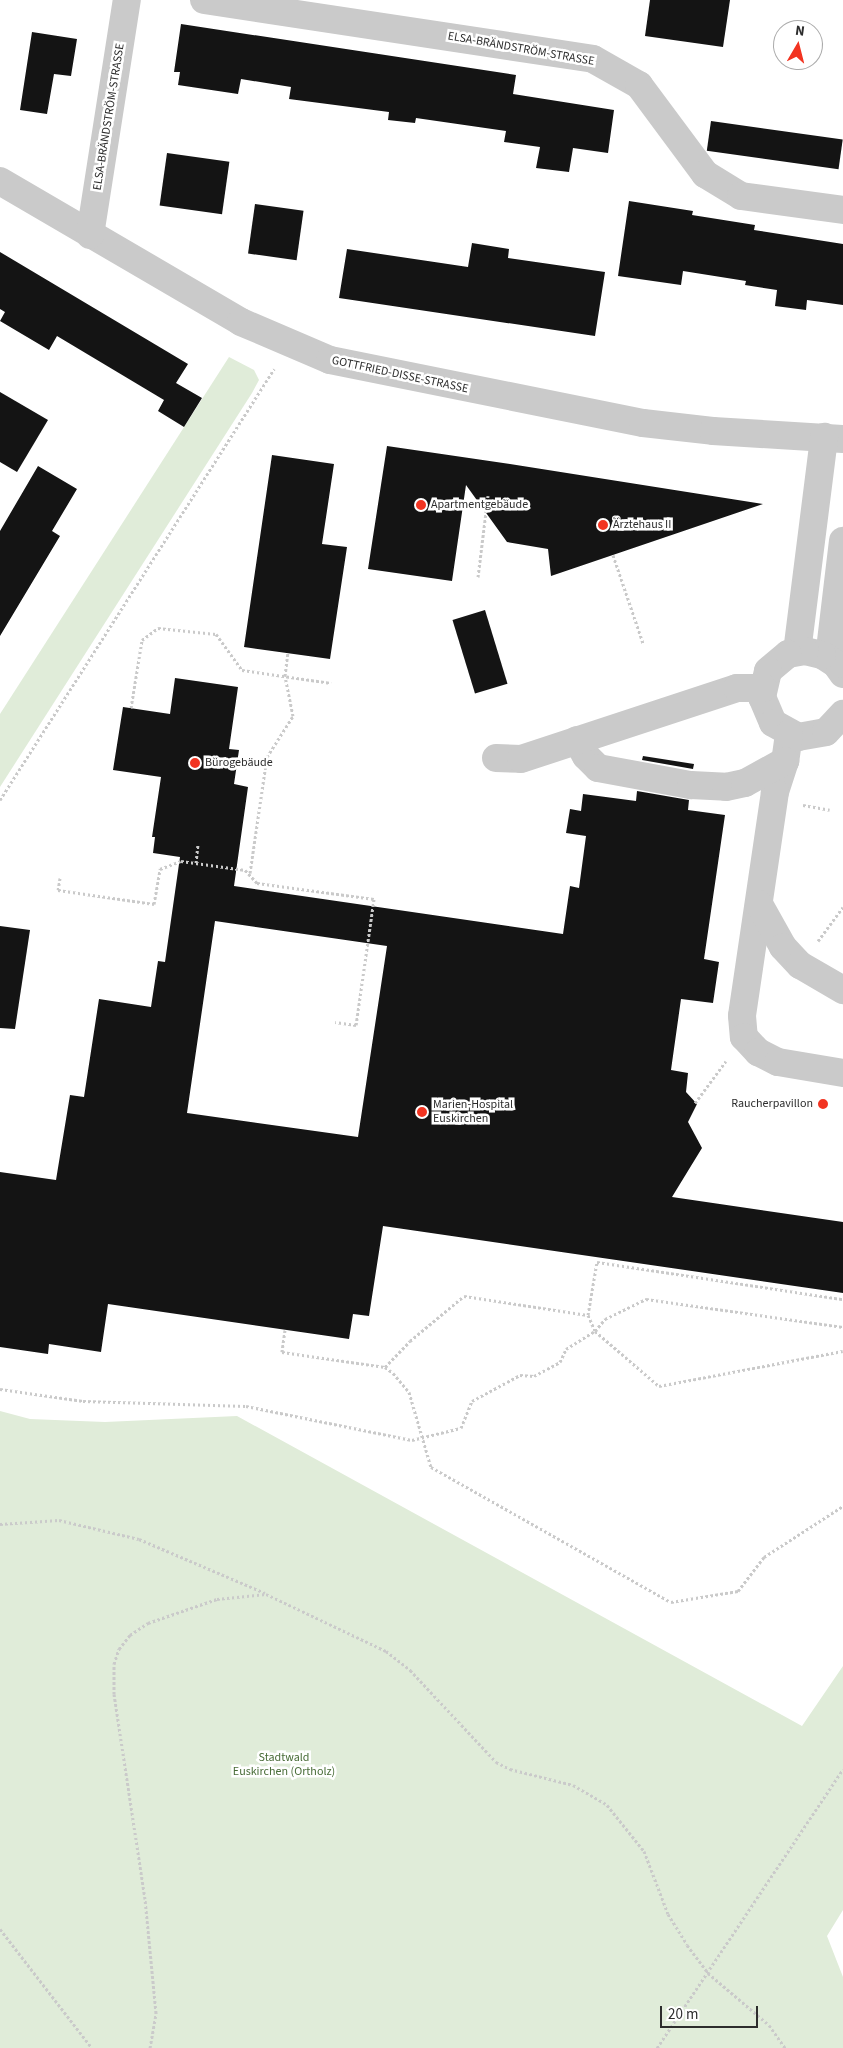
<!DOCTYPE html>
<meta charset="utf-8">
<style>
body{margin:0}
#map{position:relative;width:843px;height:2048px;overflow:hidden;background:#fff;font-family:"Source Sans 3",sans-serif}
div>[style]{position:absolute}
.green>*{inset:0;background:#e0ecd9}
.building>*{inset:0;background:#141414;transform-origin:0 0}
.path>*{height:3px;margin-top:-1.5px;transform-origin:0;background:repeating-linear-gradient(90deg,#cacaca 0 2.5px,transparent 0 5px)}
.minor>*{height:28px;margin:-14px;padding:0 14px;transform-origin:14px;border-radius:14px;background:#cacaca}
.dots>*{width:14px;height:14px;translate:-50% -50%;box-sizing:border-box;border:2px solid #fff;border-radius:50%}
span{translate:-50% -50%;white-space:nowrap;text-align:center;line-height:1.15;-webkit-text-stroke:5px #fff;paint-order:stroke}
.street-label{font-size:12px;color:#2d2d2d}
.poi-label{font-size:12px;color:#2d2d2d}
.left{translate:0 -50%;text-align:left}
.right{translate:-100% -50%;text-align:right}
.park-label{font-size:12px;color:#486c37}
.north{position:absolute;left:773px;top:20px;width:50px;height:50px;box-sizing:border-box;background:#fff;border:1px solid #ababab;border-radius:50%;rotate:8deg;font-size:14px;font-weight:700;line-height:20px;text-align:center;color:#2d2d2d}
.north::after{content:'';display:block;margin:auto;width:18px;height:22px;background:#f23421;clip-path:polygon(50% 0,100% 100%,50% 72%,0 100%)}
.scale{position:absolute;left:660px;top:2006px;width:98px;height:22px;box-sizing:border-box;border:2px solid #2d2d2d;border-top:0;padding-left:6px;font-size:15px;line-height:18px;white-space:nowrap;color:#2d2d2d;-webkit-text-stroke:4px #fff;paint-order:stroke}
</style>
<div id="map">
<div class="green">
<i style="clip-path:polygon(229px 357px,254px 370px,259px 380px,252px 393px,0 787px,0 714px)"></i>
<i style="clip-path:polygon(0 1411px,30px 1419px,105px 1422px,237px 1416px,802px 1726px,843px 1666px,843px 1910px,827px 1936px,843px 1977px,843px 2048px,0 2048px)"></i>
</div>
<div class="building">
<i style="clip-path:polygon(650px 0,730px 0,723px 47px,645px 36px)"></i>
<i style="clip-path:polygon(181px 24px,516px 75px,513px 94px,614px 110px,608px 153px,573px 148px,569px 172px,536px 168px,540px 147px,504px 142px,506px 131px,416px 118px,415px 123px,388px 120px,389px 112px,289px 99px,291px 87px,241px 79px,238px 94px,178px 85px,180px 72px,174px 72px)"></i>
<i style="clip-path:polygon(32px 32px,77px 39px,71px 76px,54px 74px,47px 114px,20px 110px)"></i>
<i style="left:711px;top:121px;width:133px;height:30px;rotate:8deg"></i>
<i style="left:167px;top:153px;width:63px;height:53px;rotate:8deg"></i>
<i style="clip-path:polygon(629px 201px,693px 211px,692px 215px,755px 225px,754px 230px,843px 244px,843px 305px,807px 300px,806px 310px,775px 306px,777px 290px,745px 285px,746px 281px,683px 271px,681px 285px,618px 276px)"></i>
<i style="left:255px;top:204px;width:49px;height:50px;rotate:8deg"></i>
<i style="clip-path:polygon(472px 243px,509px 249px,508px 258px,605px 272px,595px 336px,339px 298px,347px 249px,468px 267px)"></i>
<i style="clip-path:polygon(0 252px,188px 364px,176px 383px,202px 398px,184px 427px,158px 411px,164px 400px,57px 336px,49px 350px,0 321px,5px 312px,0 309px)"></i>
<i style="clip-path:polygon(0 392px,48px 420px,17px 472px,0 462px)"></i>
<i style="clip-path:polygon(387px 446px,510px 464px,763px 504px,551px 576px,548px 549px,507px 542px,466px 485px,452px 581px,368px 569px)"></i>
<i style="clip-path:polygon(272px 455px,334px 464px,322px 544px,347px 547px,330px 659px,244px 647px)"></i>
<i style="clip-path:polygon(38px 466px,77px 489px,52px 531px,60px 536px,0 636px,0 531px)"></i>
<i style="left:485px;top:610px;width:77px;height:34px;rotate:73deg"></i>
<i style="clip-path:polygon(evenodd,175px 678px,238px 687px,229px 749px,239px 750px,234px 784px,248px 787px,234px 886px,563px 934px,570px 886px,579px 888px,586px 836px,566px 833px,570px 809px,581px 811px,583px 794px,636px 801px,637px 791px,689px 800px,688px 810px,725px 815px,704px 959px,719px 962px,713px 1003px,681px 999px,671px 1070px,688px 1073px,686px 1092px,697px 1104px,688px 1122px,702px 1148px,672px 1197px,843px 1222px,843px 1293px,383px 1226px,369px 1316px,353px 1314px,349px 1339px,108px 1304px,101px 1352px,49px 1344px,48px 1354px,0 1347px,0 1172px,56px 1180px,70px 1095px,84px 1097px,99px 999px,151px 1007px,158px 961px,165px 962px,180px 857px,153px 853px,155px 837px,152px 837px,161px 777px,113px 770px,123px 707px,170px 714px,175px 678px,215px 921px,387px 946px,358px 1137px,187px 1113px,215px 921px)"></i>
<i style="clip-path:polygon(643px 756px,694px 764px,693px 769px,642px 760px)"></i>
<i style="clip-path:polygon(0 926px,30px 930px,15px 1029px,0 1028px)"></i>
</div>
<div class="path">
<i style="left:613px;top:555px;width:93px;rotate:71.2deg"></i>
<i style="left:478px;top:577px;width:82px;rotate:-83deg"></i>
<i style="left:131px;top:708px;width:69px;rotate:-80.8deg"></i>
<i style="left:142px;top:640px;width:20px;rotate:-37deg"></i>
<i style="left:158px;top:628px;width:58px;rotate:5.9deg"></i>
<i style="left:216px;top:634px;width:44px;rotate:54.2deg"></i>
<i style="left:242px;top:670px;width:90px;rotate:8.3deg"></i>
<i style="left:0;top:800px;width:511px;rotate:-57.55deg"></i>
<i style="left:803px;top:805px;width:27px;rotate:10deg"></i>
<i style="left:196px;top:863px;width:19px;rotate:-84deg"></i>
<i style="left:250px;top:873px;width:117px;rotate:-81.7deg"></i>
<i style="left:267px;top:757px;width:49px;rotate:-57.6deg"></i>
<i style="left:293px;top:716px;width:41px;rotate:-101.3deg"></i>
<i style="left:285px;top:676px;width:23px;rotate:-83deg"></i>
<i style="left:60px;top:878px;width:12px;rotate:99deg"></i>
<i style="left:58px;top:890px;width:97px;rotate:8.3deg"></i>
<i style="left:154px;top:904px;width:36px;rotate:-80deg"></i>
<i style="left:160px;top:869px;width:22px;rotate:-21deg"></i>
<i style="left:181px;top:861px;width:65px;rotate:8deg"></i>
<i style="left:245px;top:870px;width:18px;rotate:47deg"></i>
<i style="left:257px;top:883px;width:118px;rotate:7.8deg"></i>
<i style="left:374px;top:899px;width:127px;rotate:98.1deg"></i>
<i style="left:356px;top:1025px;width:21px;rotate:-172deg"></i>
<i style="left:818px;top:941px;width:42px;rotate:-53.7deg"></i>
<i style="left:695px;top:1103px;width:52px;rotate:-53.6deg"></i>
<i style="left:588px;top:1315px;width:54px;rotate:-80.4deg"></i>
<i style="left:597px;top:1262px;width:249px;rotate:8.6deg"></i>
<i style="left:285px;top:1330px;width:22px;rotate:98deg"></i>
<i style="left:282px;top:1352px;width:104px;rotate:8.3deg"></i>
<i style="left:385px;top:1367px;width:10px;rotate:37deg"></i>
<i style="left:393px;top:1373px;width:25px;rotate:50deg"></i>
<i style="left:409px;top:1392px;width:78px;rotate:73.7deg"></i>
<i style="left:431px;top:1467px;width:275px;rotate:29.4deg"></i>
<i style="left:671px;top:1602px;width:68px;rotate:-9.3deg"></i>
<i style="left:738px;top:1591px;width:43px;rotate:-52.6deg"></i>
<i style="left:764px;top:1557px;width:94px;rotate:-32.8deg"></i>
<i style="left:385px;top:1367px;width:36px;rotate:-46deg"></i>
<i style="left:410px;top:1341px;width:70px;rotate:-39.8deg"></i>
<i style="left:464px;top:1296px;width:125px;rotate:8.7deg"></i>
<i style="left:588px;top:1315px;width:17px;rotate:66deg"></i>
<i style="left:595px;top:1331px;width:84px;rotate:40.7deg"></i>
<i style="left:659px;top:1386px;width:187px;rotate:-10.8deg"></i>
<i style="left:0;top:1389px;width:84px;rotate:8.2deg"></i>
<i style="left:83px;top:1401px;width:163px;rotate:1.8deg"></i>
<i style="left:246px;top:1406px;width:169px;rotate:11.6deg"></i>
<i style="left:412px;top:1440px;width:50px;rotate:-13.8deg"></i>
<i style="left:461px;top:1428px;width:29px;rotate:-68deg"></i>
<i style="left:472px;top:1401px;width:55px;rotate:-28.4deg"></i>
<i style="left:520px;top:1375px;width:14px;rotate:4deg"></i>
<i style="left:534px;top:1376px;width:30px;rotate:-28deg"></i>
<i style="left:560px;top:1362px;width:14px;rotate:-65deg"></i>
<i style="left:566px;top:1349px;width:34px;rotate:-32deg"></i>
<i style="left:595px;top:1331px;width:16px;rotate:-50deg"></i>
<i style="left:605px;top:1319px;width:46px;rotate:-26deg"></i>
<i style="left:646px;top:1299px;width:199px;rotate:8.1deg"></i>
<i style="left:0;top:1524px;width:59px;rotate:-3.9deg"></i>
<i style="left:59px;top:1520px;width:82px;rotate:13.4deg"></i>
<i style="left:139px;top:1539px;width:137px;rotate:23.2deg"></i>
<i style="left:0;top:1929px;width:150px;rotate:52.3deg"></i>
<i style="left:150px;top:2048px;width:36px;rotate:-80deg"></i>
<i style="left:156px;top:2013px;width:115px;rotate:-95.5deg"></i>
<i style="left:145px;top:1899px;width:207px;rotate:-98.6deg"></i>
<i style="left:114px;top:1694px;width:30px;rotate:-90deg"></i>
<i style="left:114px;top:1664px;width:16px;rotate:-72deg"></i>
<i style="left:119px;top:1649px;width:18px;rotate:-52deg"></i>
<i style="left:130px;top:1635px;width:22px;rotate:-34deg"></i>
<i style="left:148px;top:1623px;width:73px;rotate:-19.2deg"></i>
<i style="left:217px;top:1599px;width:49px;rotate:-5.8deg"></i>
<i style="left:266px;top:1594px;width:133px;rotate:25.4deg"></i>
<i style="left:386px;top:1651px;width:31px;rotate:38deg"></i>
<i style="left:410px;top:1670px;width:126px;rotate:46.9deg"></i>
<i style="left:496px;top:1762px;width:16px;rotate:27deg"></i>
<i style="left:510px;top:1769px;width:65px;rotate:14.3deg"></i>
<i style="left:573px;top:1785px;width:39px;rotate:30deg"></i>
<i style="left:607px;top:1805px;width:59px;rotate:51.2deg"></i>
<i style="left:644px;top:1851px;width:67px;rotate:69.1deg"></i>
<i style="left:668px;top:1914px;width:36px;rotate:58deg"></i>
<i style="left:687px;top:1945px;width:35px;rotate:53deg"></i>
<i style="left:708px;top:1973px;width:80px;rotate:40.4deg"></i>
<i style="left:769px;top:2025px;width:28px;rotate:55deg"></i>
<i style="left:657px;top:2048px;width:335px;rotate:-56.3deg"></i>
</div>
<div class="minor">
<i style="left:204px;top:0;width:393px;rotate:8.6deg"></i>
<i style="left:593px;top:59px;width:53px;rotate:29.5deg"></i>
<i style="left:639px;top:85px;width:111px;rotate:53.4deg"></i>
<i style="left:705px;top:174px;width:42px;rotate:31.4deg"></i>
<i style="left:741px;top:196px;width:103px;rotate:7.8deg"></i>
<i style="left:0;top:181px;width:279px;rotate:30.3deg"></i>
<i style="left:241px;top:322px;width:97px;rotate:23.1deg"></i>
<i style="left:330px;top:360px;width:319px;rotate:11.4deg"></i>
<i style="left:643px;top:423px;width:70px;rotate:6.5deg"></i>
<i style="left:713px;top:431px;width:130px;rotate:3.5deg"></i>
<i style="left:90px;top:235px;width:238px;rotate:-81.1deg"></i>
<i style="left:797px;top:652px;width:217px;rotate:-82.8deg"></i>
<i style="left:829px;top:658px;width:118px;rotate:-83.2deg"></i>
<i style="left:843px;top:674px;width:12px;rotate:-125deg"></i>
<i style="left:836px;top:664px;width:17px;rotate:-147deg"></i>
<i style="left:822px;top:655px;width:17px;rotate:-167deg"></i>
<i style="left:805px;top:651px;width:17px;rotate:170deg"></i>
<i style="left:788px;top:654px;width:26px;rotate:140deg"></i>
<i style="left:768px;top:671px;width:27px;rotate:103deg"></i>
<i style="left:762px;top:697px;width:28px;rotate:67deg"></i>
<i style="left:773px;top:723px;width:29px;rotate:29deg"></i>
<i style="left:798px;top:737px;width:28px;rotate:-10deg"></i>
<i style="left:826px;top:732px;width:25px;rotate:-47deg"></i>
<i style="left:789px;top:734px;width:27px;rotate:98deg"></i>
<i style="left:785px;top:761px;width:33px;rotate:108deg"></i>
<i style="left:775px;top:792px;width:226px;rotate:98.4deg"></i>
<i style="left:742px;top:1016px;width:21px;rotate:85deg"></i>
<i style="left:744px;top:1037px;width:21px;rotate:47deg"></i>
<i style="left:758px;top:1052px;width:22px;rotate:27deg"></i>
<i style="left:778px;top:1062px;width:66px;rotate:9.6deg"></i>
<i style="left:577px;top:740px;width:18px;rotate:61deg"></i>
<i style="left:586px;top:756px;width:17px;rotate:45deg"></i>
<i style="left:598px;top:768px;width:95px;rotate:10.4deg"></i>
<i style="left:691px;top:785px;width:35px;rotate:3deg"></i>
<i style="left:726px;top:787px;width:19px;rotate:-12deg"></i>
<i style="left:745px;top:783px;width:46px;rotate:-28.8deg"></i>
<i style="left:496px;top:758px;width:25px;rotate:2deg"></i>
<i style="left:521px;top:759px;width:227px;rotate:-18.2deg"></i>
<i style="left:737px;top:688px;width:26px"></i>
<i style="left:759px;top:904px;width:49px;rotate:60.8deg"></i>
<i style="left:783px;top:947px;width:25px;rotate:47deg"></i>
<i style="left:800px;top:965px;width:50px;rotate:30.2deg"></i>
</div>
<div class="dots">
<i style="left:421px;top:505px;background:#f23421"></i>
<i style="left:603px;top:525px;background:#f23421"></i>
<i style="left:195px;top:763px;background:#f23421"></i>
<i style="left:823px;top:1104px;background:#f23421"></i>
<i style="left:422px;top:1112px;background:#f23421"></i>
</div>
<div class="street-label">
<span style="left:521px;top:49px;rotate:10deg">ELSA-BRÄNDSTRÖM-STRASSE</span>
<span style="left:109px;top:117px;rotate:-81deg">ELSA-BRÄNDSTRÖM-STRASSE</span>
<span style="left:400px;top:375px;rotate:12deg">GOTTFRIED-DISSE-STRASSE</span>
</div>
<div class="poi-label">
<span class="left" style="left:431px;top:505px">Apartmentgebäude</span>
<span class="left" style="left:613px;top:525px">Ärztehaus II</span>
<span class="left" style="left:205px;top:763px">Bürogebäude</span>
<span class="right" style="left:813px;top:1104px">Raucherpavillon</span>
<span class="left" style="left:433px;top:1112px">Marien-Hospital<br>Euskirchen</span>
</div>
<div class="park-label">
<span style="left:284px;top:1765px">Stadtwald<br>Euskirchen (Ortholz)</span>
</div>
<div class="north">N</div>
<div class="scale">20 m</div>
</div>
